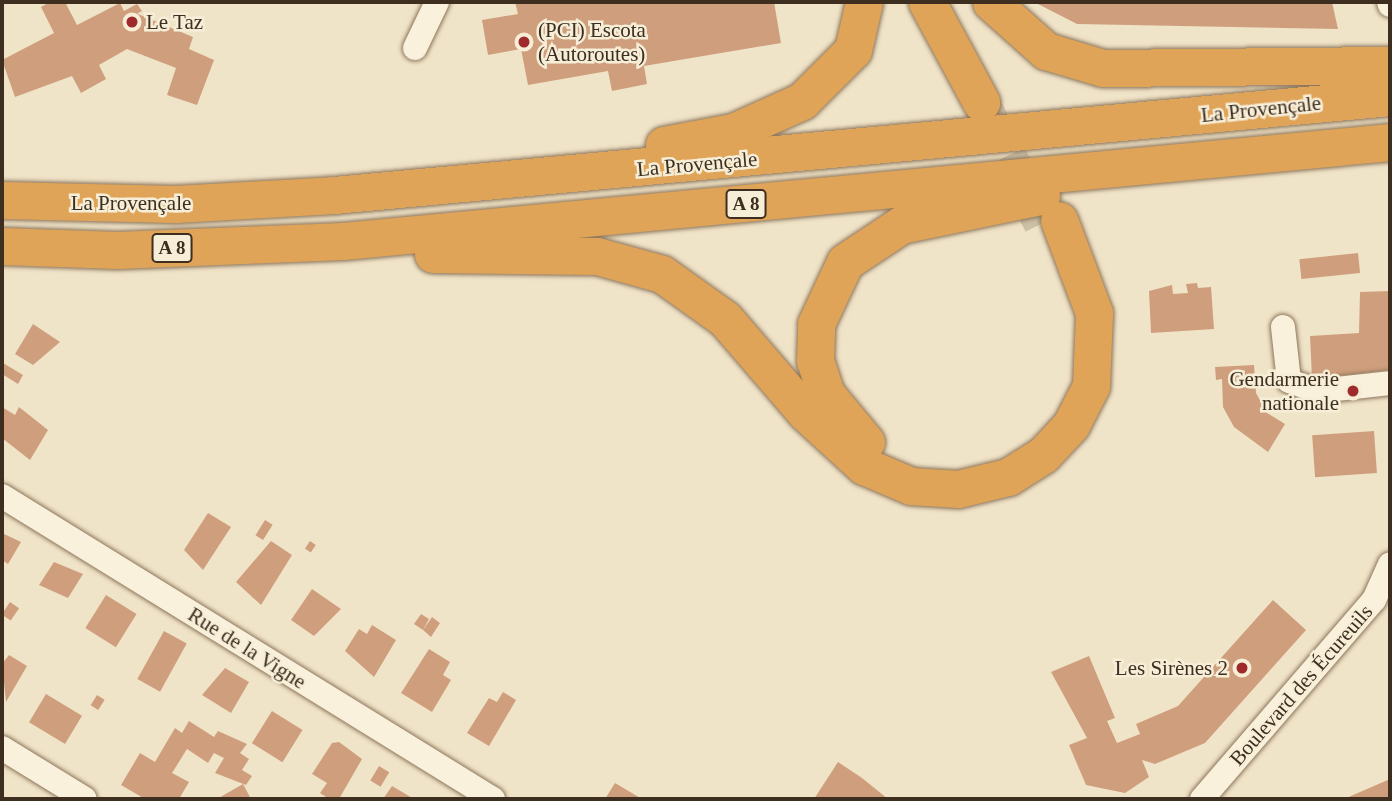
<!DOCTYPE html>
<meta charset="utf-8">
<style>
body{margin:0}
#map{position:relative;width:1392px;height:801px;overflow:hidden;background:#f0e4c8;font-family:Georgia,serif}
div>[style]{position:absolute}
.building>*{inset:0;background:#cf9f7d;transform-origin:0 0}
.highway-tunnel>*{height:37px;margin-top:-18.5px;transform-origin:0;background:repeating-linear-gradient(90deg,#ccc0a6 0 37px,transparent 0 55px)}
.roads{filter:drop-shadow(0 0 2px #8d765c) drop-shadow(0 0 2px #8d765c)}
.minor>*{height:24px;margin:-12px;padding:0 12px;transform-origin:12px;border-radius:12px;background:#faf1dc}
.highway>*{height:37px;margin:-18.5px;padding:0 18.5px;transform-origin:18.5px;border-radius:18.5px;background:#e0a458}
.dots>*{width:19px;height:19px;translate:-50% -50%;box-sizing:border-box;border:4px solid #f7eed8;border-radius:50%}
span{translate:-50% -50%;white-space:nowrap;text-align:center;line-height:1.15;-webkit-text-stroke:5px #f7eed8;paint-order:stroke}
.shield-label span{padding:2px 5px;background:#f7eed8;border:2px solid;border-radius:5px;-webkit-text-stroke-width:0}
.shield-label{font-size:19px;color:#3d2e20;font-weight:700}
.poi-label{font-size:21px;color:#3d2e20}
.left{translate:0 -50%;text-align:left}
.right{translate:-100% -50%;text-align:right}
.street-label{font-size:21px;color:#3d2e20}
.frame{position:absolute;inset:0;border:4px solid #3d2e20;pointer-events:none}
</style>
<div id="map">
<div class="building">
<i style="clip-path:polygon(50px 2px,65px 2px,77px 25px,120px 3px,124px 11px,137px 4px,142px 11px,128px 19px,138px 14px,193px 37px,189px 49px,214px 60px,197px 105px,167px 95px,176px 68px,127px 49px,99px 65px,106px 79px,81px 93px,72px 76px,15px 97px,2px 60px,54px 33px,41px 7px)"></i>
<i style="clip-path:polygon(515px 2px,774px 2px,781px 43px,644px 66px,647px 84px,612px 91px,608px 71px,528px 85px,521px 49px,488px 55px,482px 20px,518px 14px)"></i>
<i style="clip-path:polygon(1034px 2px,1332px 2px,1338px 29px,1077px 24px)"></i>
<i style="left:1358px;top:253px;width:20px;height:59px;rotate:84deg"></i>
<i style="clip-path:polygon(1197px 283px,1198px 288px,1211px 287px,1214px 329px,1151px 333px,1149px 291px,1172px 285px,1173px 294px,1188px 293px,1186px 284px)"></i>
<i style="clip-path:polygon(1390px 291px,1390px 370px,1312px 379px,1310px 336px,1359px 333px,1360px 292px)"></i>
<i style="clip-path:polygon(33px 324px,60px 342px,33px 365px,15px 354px)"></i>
<i style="clip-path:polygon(3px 363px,23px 375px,18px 384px,2px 374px)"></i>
<i style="clip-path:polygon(1254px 365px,1256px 393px,1267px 413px,1285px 424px,1268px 452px,1234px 427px,1223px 407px,1222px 379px,1216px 380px,1215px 367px)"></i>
<i style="clip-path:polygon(2px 407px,15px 415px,19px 407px,48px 430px,30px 460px,2px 438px)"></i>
<i style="left:1374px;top:431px;width:42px;height:62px;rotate:86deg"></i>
<i style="clip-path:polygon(208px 513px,231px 527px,203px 570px,184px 550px)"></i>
<i style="left:265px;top:520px;width:9px;height:18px;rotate:32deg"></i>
<i style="clip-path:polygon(2px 533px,21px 542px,8px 564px,2px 560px)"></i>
<i style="clip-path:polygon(271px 541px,292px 555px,261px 605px,236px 582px)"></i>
<i style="left:310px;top:541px;width:7px;height:9px;rotate:34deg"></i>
<i style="clip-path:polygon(54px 562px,83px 574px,68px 598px,39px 585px)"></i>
<i style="clip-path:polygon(312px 589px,341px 609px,314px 636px,291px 620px)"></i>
<i style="left:106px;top:595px;width:36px;height:39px;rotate:32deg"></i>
<i style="clip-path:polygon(1273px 600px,1306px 630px,1205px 743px,1155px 764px,1142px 760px,1149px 777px,1125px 793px,1086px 785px,1069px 745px,1087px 738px,1051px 672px,1089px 656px,1115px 718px,1107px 721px,1117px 743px,1140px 734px,1136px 724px,1178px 706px)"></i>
<i style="left:10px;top:602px;width:11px;height:15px;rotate:34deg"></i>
<i style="clip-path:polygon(421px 614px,429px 619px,423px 630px,414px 624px)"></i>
<i style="clip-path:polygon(432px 617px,440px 623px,431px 637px,423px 630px)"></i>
<i style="clip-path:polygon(372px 625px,396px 640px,374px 677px,345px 651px,359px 629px,367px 634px)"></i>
<i style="left:164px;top:631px;width:26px;height:55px;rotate:29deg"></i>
<i style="clip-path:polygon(429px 649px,450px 662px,443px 675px,451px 680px,432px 712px,401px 693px)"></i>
<i style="clip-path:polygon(9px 655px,27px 666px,6px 702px,2px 664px)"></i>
<i style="clip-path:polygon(225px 668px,249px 682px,231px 713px,202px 695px)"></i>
<i style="clip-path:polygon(503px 692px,516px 700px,489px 746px,467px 733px,489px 698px,497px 702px)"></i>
<i style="left:46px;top:694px;width:42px;height:33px;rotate:31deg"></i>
<i style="left:97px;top:695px;width:9px;height:12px;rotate:32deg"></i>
<i style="left:272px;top:711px;width:36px;height:38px;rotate:32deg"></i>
<i style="clip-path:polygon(189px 721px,214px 737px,218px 731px,247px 744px,240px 753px,249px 759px,242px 770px,252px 776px,246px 785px,215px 773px,224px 758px,214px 753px,208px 763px,187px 749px,172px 773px,189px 782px,179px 799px,145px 799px,121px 785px,140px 753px,155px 762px,175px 728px,182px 733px)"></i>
<i style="clip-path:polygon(339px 742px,362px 759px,339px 799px,329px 799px,320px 793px,327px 783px,312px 774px,332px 743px)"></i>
<i style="clip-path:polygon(838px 762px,862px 778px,888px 799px,814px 799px)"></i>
<i style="left:379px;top:766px;width:12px;height:17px;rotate:31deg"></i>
<i style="clip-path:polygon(1390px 779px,1390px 799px,1344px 799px)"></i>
<i style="clip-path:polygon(615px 783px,642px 799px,605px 799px)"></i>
<i style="clip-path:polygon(243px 784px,251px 799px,217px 799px)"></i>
<i style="clip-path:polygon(392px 786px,414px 799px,383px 799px)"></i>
</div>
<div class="highway-tunnel">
<i style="left:983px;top:106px;width:131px;rotate:63.2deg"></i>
</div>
<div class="roads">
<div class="minor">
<i style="left:1389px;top:2px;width:3px;rotate:72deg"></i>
<i style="left:415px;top:48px;width:51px;rotate:-64.4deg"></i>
<i style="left:1283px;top:327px;width:54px;rotate:83.7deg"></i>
<i style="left:1289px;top:381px;width:31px;rotate:19deg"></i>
<i style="left:1318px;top:391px;width:72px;rotate:-6.3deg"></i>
<i style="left:2px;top:496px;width:577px;rotate:31.68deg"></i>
<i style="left:2px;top:748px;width:97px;rotate:31.6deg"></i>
<i style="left:1202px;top:799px;width:263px;rotate:-49.2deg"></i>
<i style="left:1374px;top:600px;width:39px;rotate:-66deg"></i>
</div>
<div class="highway">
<i style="left:927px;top:2px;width:114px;rotate:61.6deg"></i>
<i style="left:991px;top:2px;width:74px;rotate:41.7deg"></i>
<i style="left:1046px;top:51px;width:59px;rotate:16.6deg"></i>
<i style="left:1103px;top:68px;width:287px;rotate:-0.6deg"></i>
<i style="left:664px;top:145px;width:70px;rotate:-10.7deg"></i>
<i style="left:733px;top:132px;width:76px;rotate:-24.2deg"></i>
<i style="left:802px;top:101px;width:72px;rotate:-45deg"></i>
<i style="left:853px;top:50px;width:49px;rotate:-77.1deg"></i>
<i style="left:2px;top:200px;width:173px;rotate:1.3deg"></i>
<i style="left:175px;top:204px;width:159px;rotate:-3.2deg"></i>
<i style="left:334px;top:195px;width:1061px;rotate:-5.3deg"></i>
<i style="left:2px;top:246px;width:115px;rotate:2deg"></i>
<i style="left:117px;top:250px;width:226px;rotate:-2.3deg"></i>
<i style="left:343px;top:241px;width:1052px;rotate:-5.4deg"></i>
<i style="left:433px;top:254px;width:164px;rotate:0.7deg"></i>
<i style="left:597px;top:256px;width:67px;rotate:15.5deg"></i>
<i style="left:662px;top:274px;width:77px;rotate:35.5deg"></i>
<i style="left:725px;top:319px;width:123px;rotate:49.3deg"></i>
<i style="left:805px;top:412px;width:80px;rotate:42.5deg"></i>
<i style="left:864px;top:466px;width:51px;rotate:23.1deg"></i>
<i style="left:911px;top:486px;width:47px;rotate:3.7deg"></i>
<i style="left:958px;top:489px;width:51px;rotate:-13.5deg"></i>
<i style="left:1008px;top:477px;width:41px;rotate:-32.2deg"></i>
<i style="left:1043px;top:455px;width:41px;rotate:-47deg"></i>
<i style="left:1071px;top:425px;width:44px;rotate:-62.9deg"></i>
<i style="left:1091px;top:386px;width:73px;rotate:-87.6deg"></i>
<i style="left:1094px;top:313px;width:99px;rotate:-110.6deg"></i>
<i style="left:866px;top:442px;width:62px;rotate:-129.8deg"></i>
<i style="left:826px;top:394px;width:35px;rotate:-108deg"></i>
<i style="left:815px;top:361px;width:37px;rotate:-88deg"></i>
<i style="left:816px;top:324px;width:68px;rotate:-64.9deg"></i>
<i style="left:845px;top:262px;width:67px;rotate:-33.5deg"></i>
<i style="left:901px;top:225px;width:143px;rotate:-11.7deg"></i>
</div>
</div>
<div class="dots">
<i style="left:132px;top:22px;background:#9e2a2b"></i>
<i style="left:524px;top:42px;background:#9e2a2b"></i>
<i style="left:1353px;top:391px;background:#9e2a2b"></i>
<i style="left:1242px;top:668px;background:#9e2a2b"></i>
</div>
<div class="shield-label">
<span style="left:746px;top:204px">A 8</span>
<span style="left:172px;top:248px">A 8</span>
</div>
<div class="poi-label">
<span class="left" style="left:146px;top:22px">Le Taz</span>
<span class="left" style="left:538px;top:42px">(PCI) Escota<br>(Autoroutes)</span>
<span class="right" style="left:1339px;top:391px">Gendarmerie<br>nationale</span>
<span class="right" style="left:1228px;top:668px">Les Sirènes 2</span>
</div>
<div class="street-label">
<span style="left:1261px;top:109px;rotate:-6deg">La Provençale</span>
<span style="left:697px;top:164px;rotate:-5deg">La Provençale</span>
<span style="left:131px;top:203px">La Provençale</span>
<span style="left:247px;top:648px;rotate:32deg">Rue de la Vigne</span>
<span style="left:1301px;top:685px;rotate:-49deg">Boulevard des Écureuils</span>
</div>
<div class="frame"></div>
</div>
